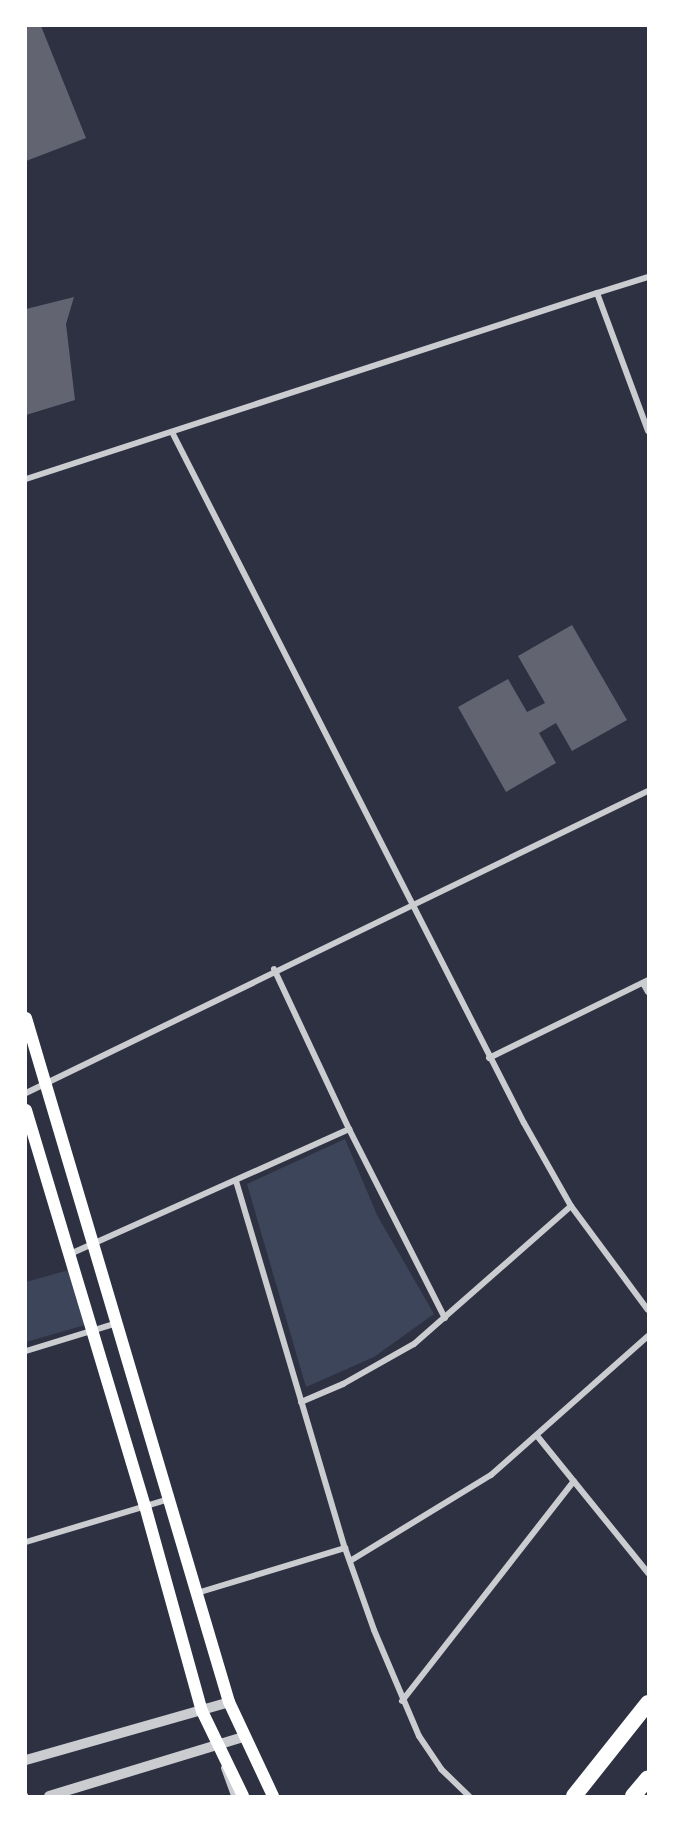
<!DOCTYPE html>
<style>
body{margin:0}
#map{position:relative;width:674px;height:1822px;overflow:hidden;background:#2d3142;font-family:"Public Sans",sans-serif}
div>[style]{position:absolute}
.green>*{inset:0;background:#3c4559}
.building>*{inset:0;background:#626471}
.path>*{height:4px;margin:-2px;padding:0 2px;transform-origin:2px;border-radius:2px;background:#fff}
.minor>*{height:6px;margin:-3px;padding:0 3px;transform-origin:3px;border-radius:3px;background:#caccd0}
.tertiary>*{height:10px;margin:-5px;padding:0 5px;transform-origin:5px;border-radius:5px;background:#caccd0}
.secondary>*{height:12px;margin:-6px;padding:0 6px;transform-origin:6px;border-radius:6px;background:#fff}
.trunk>*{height:16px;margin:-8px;padding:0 8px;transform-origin:8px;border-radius:8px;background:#fff}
span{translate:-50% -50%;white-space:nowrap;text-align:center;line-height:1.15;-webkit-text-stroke:6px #fff;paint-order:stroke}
.frame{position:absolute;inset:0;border:27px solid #fff;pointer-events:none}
</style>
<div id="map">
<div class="green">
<i style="clip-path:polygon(345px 1139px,377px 1215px,434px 1314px,374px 1357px,306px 1387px,247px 1184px)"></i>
<i style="clip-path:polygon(72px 1269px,92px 1323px,26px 1342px,26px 1282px)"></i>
</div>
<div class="building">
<i style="clip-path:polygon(26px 26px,41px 26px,86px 138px,26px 161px)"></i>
<i style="clip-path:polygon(74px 297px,66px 324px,75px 400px,26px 415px,26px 309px)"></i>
<i style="clip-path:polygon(572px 625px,627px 720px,572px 751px,556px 723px,539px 733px,556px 763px,506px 792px,458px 707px,508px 679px,527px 712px,545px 703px,518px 656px)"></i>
</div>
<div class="path">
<i style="left:26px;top:1795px;width:1px;rotate:90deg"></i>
</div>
<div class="minor">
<i style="left:597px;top:293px;width:53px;rotate:-17.4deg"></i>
<i style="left:172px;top:432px;width:775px;rotate:63.01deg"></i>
<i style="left:524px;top:1123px;width:95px;rotate:60.5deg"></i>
<i style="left:571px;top:1206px;width:129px;rotate:53.5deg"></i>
<i style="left:26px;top:479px;width:601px;rotate:-18.04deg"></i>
<i style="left:597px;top:293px;width:147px;rotate:69.7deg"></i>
<i style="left:274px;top:969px;width:177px;rotate:64.9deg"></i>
<i style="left:349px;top:1129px;width:212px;rotate:63.1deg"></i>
<i style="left:643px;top:983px;width:10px;rotate:61deg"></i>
<i style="left:489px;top:1058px;width:177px;rotate:-26.1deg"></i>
<i style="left:26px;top:1093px;width:691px;rotate:-25.9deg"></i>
<i style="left:236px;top:1181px;width:383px;rotate:73.5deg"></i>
<i style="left:345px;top:1548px;width:87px;rotate:70.5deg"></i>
<i style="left:374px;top:1630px;width:115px;rotate:67deg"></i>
<i style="left:419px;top:1736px;width:40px;rotate:56deg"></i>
<i style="left:441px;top:1769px;width:39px;rotate:44deg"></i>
<i style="left:70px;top:1254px;width:306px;rotate:-24.1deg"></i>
<i style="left:26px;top:1351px;width:95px;rotate:-17.1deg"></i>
<i style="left:301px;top:1402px;width:46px;rotate:-23.2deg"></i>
<i style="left:343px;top:1384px;width:81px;rotate:-29.4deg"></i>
<i style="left:414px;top:1344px;width:209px;rotate:-41.3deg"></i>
<i style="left:538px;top:1437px;width:175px;rotate:51deg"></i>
<i style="left:26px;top:1542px;width:149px;rotate:-16.7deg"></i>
<i style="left:350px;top:1561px;width:165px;rotate:-31.4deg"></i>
<i style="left:491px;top:1475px;width:210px;rotate:-41.5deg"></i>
<i style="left:197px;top:1593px;width:155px;rotate:-16.9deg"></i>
<i style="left:402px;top:1701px;width:279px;rotate:-52deg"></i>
<i style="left:224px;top:1768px;width:30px;rotate:70deg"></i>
</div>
<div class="tertiary">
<i style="left:26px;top:1760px;width:211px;rotate:-15.9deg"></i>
<i style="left:49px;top:1796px;width:203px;rotate:-16.9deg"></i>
</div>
<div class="secondary">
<i style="left:26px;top:1018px;width:713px;rotate:73.47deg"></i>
<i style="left:229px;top:1702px;width:104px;rotate:64.9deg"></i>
<i style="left:26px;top:1110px;width:413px;rotate:73.3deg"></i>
<i style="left:145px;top:1506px;width:213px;rotate:74.5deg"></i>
<i style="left:202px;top:1711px;width:94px;rotate:64.2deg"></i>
</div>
<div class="trunk">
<i style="left:574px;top:1796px;width:119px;rotate:-51.5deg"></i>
<i style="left:633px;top:1796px;width:23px;rotate:-50deg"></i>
</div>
<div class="frame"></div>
</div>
